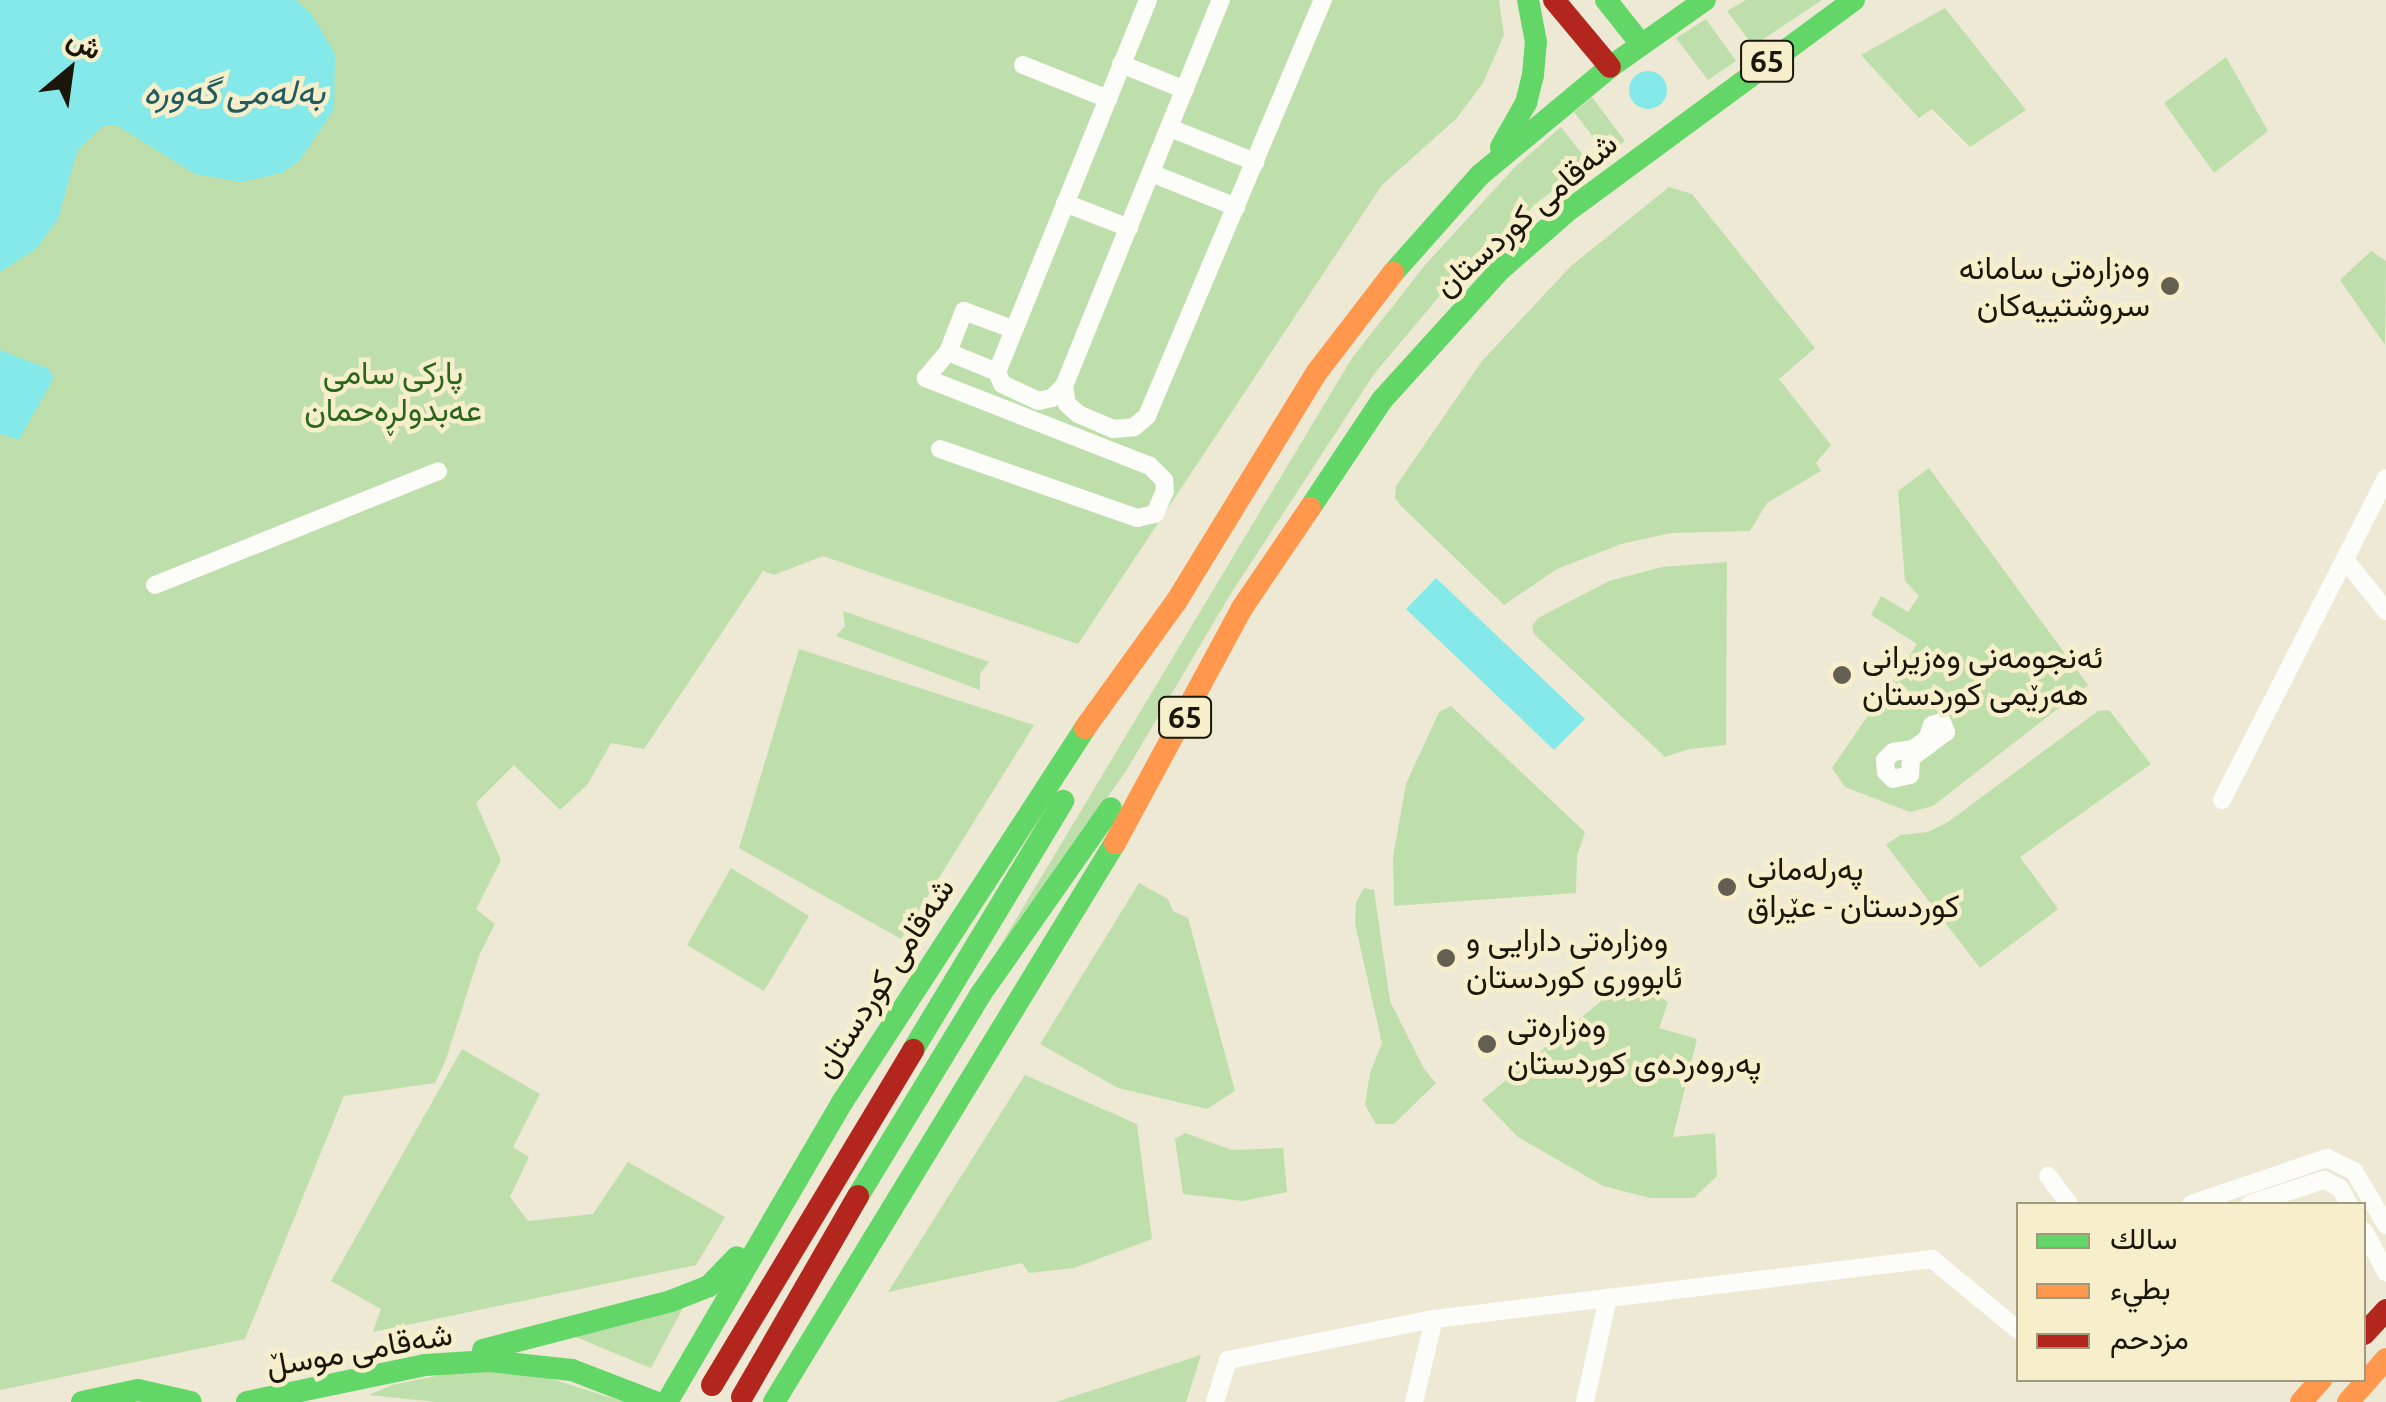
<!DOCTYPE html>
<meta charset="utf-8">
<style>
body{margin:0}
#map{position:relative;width:2386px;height:1402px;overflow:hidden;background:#ede9d5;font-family:Ubuntu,Vazirmatn,sans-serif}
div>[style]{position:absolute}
.green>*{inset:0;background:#bedfac}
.water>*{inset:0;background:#84e9e8}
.round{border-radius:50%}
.street>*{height:18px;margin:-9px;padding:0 9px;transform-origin:9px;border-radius:9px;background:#fcfcf9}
.fast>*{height:22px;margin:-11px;padding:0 11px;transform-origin:11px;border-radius:11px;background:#63d668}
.slow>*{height:22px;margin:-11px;padding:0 11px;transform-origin:11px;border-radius:11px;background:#ff974d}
.jam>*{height:22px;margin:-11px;padding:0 11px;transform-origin:11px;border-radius:11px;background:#b3261e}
.dots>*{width:28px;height:28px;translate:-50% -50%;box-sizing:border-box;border:5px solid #f7efcb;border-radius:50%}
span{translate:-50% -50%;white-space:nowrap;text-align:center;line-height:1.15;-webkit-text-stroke:9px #f7efcb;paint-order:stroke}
.shield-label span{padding:2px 8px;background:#f7efcb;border:2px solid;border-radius:8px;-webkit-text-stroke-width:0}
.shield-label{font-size:30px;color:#1a170a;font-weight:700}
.street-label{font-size:32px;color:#1a170a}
.poi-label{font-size:32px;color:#1a170a}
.right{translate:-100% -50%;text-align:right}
.left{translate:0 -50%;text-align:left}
.park-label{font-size:32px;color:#2b661d}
.water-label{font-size:35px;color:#215d60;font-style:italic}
.legend{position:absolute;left:2016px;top:1202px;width:350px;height:180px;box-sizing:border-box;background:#f7efcb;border:2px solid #9f997e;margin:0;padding:12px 18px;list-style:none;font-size:30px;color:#1a170a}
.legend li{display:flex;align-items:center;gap:20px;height:50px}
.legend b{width:50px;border:2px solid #9f997e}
.north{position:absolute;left:20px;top:20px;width:100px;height:100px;-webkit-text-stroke:8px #f7efcb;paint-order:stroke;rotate:29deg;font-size:28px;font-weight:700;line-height:40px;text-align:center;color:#1a170a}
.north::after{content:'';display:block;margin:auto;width:35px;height:45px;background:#1a170a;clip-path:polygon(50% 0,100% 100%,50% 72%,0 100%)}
</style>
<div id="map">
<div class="green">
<div style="clip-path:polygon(0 0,1499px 0,1504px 35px,1483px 83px,1457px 118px,1382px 185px,1078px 644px,823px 556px,774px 575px,763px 571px,644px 749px,611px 743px,588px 784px,560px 810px,514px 765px,476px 803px,501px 860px,476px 909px,495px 924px,479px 956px,445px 1062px,435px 1083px,344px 1096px,245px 1339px,0 1390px)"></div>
<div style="clip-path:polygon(1746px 0,1822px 0,1753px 46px,1727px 11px)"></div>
<div style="clip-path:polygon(1945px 8px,2026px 110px,1970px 147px,1932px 109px,1919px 118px,1861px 55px)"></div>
<div style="clip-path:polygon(1706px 19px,1736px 61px,1708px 80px,1676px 38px)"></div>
<div style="clip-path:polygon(2226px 57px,2268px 131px,2214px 173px,2164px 103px)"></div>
<div style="clip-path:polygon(1592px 97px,1625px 141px,1606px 154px,1574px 112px)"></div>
<div style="clip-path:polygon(1561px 127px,1590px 164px,1539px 201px,1448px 286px,1374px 374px,1230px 595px,1126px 771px,994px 956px,1352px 358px,1425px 265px,1514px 168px)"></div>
<div style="clip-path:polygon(1669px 187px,1692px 194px,1815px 348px,1779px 379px,1831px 445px,1816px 463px,1821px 471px,1767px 503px,1750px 531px,1671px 533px,1621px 544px,1557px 569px,1504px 605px,1401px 506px,1395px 498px,1396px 486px,1482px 361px,1571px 266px)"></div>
<div style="clip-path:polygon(2371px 251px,2386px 261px,2385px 345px,2340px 280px)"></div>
<div style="clip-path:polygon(1929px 468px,2088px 685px,1933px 806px,1910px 812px,1845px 787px,1832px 768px,1917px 644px,1871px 615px,1881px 596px,1908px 612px,1919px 596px,1905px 581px,1898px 491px)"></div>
<div style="clip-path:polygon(1727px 562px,1726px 745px,1689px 749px,1665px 757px,1534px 634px,1532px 626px,1538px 618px,1609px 581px,1662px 567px)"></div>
<div style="clip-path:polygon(843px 611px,989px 662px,980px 674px,980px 690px,836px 636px,845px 626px)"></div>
<div style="clip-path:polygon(799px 649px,1034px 725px,901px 939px,739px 848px)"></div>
<div style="clip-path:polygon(1451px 706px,1585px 832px,1577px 856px,1576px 893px,1394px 906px,1393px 857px,1406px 784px,1439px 712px)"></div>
<div style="clip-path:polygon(2109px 710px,2151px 764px,2020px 857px,2058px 909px,1980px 968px,1886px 845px,1900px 835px,1928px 832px,1948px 822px,2098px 711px)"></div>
<div style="clip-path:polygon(731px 868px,809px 916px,764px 991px,687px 945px)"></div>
<div style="clip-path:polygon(1139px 883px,1168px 899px,1173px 911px,1188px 918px,1235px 1091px,1207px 1109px,1118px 1088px,1040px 1044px)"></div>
<div style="clip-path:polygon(1364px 888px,1374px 890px,1390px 1001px,1424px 1069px,1436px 1083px,1394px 1124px,1376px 1124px,1365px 1105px,1370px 1073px,1382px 1043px,1355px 924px,1356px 902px)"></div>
<div style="clip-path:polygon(1630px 977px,1668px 1002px,1659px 1028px,1697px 1039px,1673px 1137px,1715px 1133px,1717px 1176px,1694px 1198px,1650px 1198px,1603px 1186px,1518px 1137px,1482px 1100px)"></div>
<div style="clip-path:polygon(462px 1049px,540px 1094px,513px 1147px,529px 1157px,510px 1197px,528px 1221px,593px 1214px,628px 1162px,725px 1217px,696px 1265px,373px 1332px,381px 1309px,331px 1281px)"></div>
<div style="clip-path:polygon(1025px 1075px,1137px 1124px,1152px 1239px,1074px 1268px,1029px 1273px,1022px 1263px,888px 1292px)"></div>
<div style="clip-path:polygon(1185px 1133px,1232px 1150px,1283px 1148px,1287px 1192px,1243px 1201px,1183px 1194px,1175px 1139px)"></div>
<div style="clip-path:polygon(683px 1308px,651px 1368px,568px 1334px)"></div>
<div style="clip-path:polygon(1201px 1355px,1186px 1402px,1056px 1402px)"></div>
<div style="clip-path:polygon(465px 1370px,530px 1372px,624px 1402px,436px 1402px,369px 1395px,392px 1385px)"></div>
</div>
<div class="water">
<div style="clip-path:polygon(0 0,296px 0,312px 15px,335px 54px,334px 109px,300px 160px,282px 173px,241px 182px,195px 174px,116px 125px,103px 126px,77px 151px,58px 219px,37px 248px,0 272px)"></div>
<div class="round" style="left:1629px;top:71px;width:38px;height:38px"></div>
<div style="clip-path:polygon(0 350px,49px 369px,54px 378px,19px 440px,0 434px)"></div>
<div style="clip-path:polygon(1436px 578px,1585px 719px,1554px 750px,1406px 609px)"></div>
</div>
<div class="street">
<div style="left:1121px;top:64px;width:69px;rotate:22.1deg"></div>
<div style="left:1023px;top:65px;width:92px;rotate:21.8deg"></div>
<div style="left:1170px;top:128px;width:92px;rotate:21.8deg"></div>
<div style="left:1151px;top:173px;width:92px;rotate:21.8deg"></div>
<div style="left:1065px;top:203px;width:69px;rotate:21.3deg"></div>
<div style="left:948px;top:352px;width:53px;rotate:22.2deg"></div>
<div style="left:997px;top:372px;width:13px;rotate:67deg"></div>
<div style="left:1002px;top:384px;width:40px;rotate:25deg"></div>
<div style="left:1038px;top:401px;width:14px;rotate:-12deg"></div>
<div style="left:1052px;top:398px;width:17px;rotate:-45deg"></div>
<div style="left:1064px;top:386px;width:417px;rotate:-67.9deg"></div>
<div style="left:997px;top:372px;width:401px;rotate:-67.9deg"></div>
<div style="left:1064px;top:386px;width:18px;rotate:81deg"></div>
<div style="left:1067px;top:404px;width:15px;rotate:42deg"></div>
<div style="left:1078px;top:414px;width:38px;rotate:23deg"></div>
<div style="left:1113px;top:429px;width:21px;rotate:-5deg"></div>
<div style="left:1134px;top:427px;width:17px;rotate:-40deg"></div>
<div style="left:1147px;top:416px;width:452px;rotate:-67.1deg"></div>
<div style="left:940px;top:449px;width:209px;rotate:19.3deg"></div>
<div style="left:1137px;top:518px;width:18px;rotate:-13deg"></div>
<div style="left:1155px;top:514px;width:25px;rotate:-67deg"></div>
<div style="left:1165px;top:491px;width:11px;rotate:-95deg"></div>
<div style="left:1164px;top:480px;width:20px;rotate:-135deg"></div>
<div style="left:1150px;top:466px;width:241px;rotate:-158.6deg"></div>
<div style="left:926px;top:378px;width:34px;rotate:-50deg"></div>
<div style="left:948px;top:352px;width:44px;rotate:-68.7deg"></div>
<div style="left:964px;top:311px;width:51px;rotate:20.6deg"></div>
<div style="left:2346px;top:561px;width:64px;rotate:51.3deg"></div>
<div style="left:155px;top:585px;width:305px;rotate:-21.9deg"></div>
<div style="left:1942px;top:722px;width:11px;rotate:68deg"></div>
<div style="left:1946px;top:732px;width:14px;rotate:144deg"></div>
<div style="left:1935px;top:740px;width:6px;rotate:-135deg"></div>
<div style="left:1931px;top:736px;width:8px;rotate:97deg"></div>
<div style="left:1930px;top:744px;width:24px;rotate:144deg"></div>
<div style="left:1911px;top:758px;width:17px;rotate:93deg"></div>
<div style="left:1910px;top:775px;width:17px;rotate:167deg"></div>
<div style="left:1893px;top:779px;width:10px;rotate:-135deg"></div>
<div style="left:1886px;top:772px;width:12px;rotate:-95deg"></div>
<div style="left:1885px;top:760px;width:11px;rotate:-45deg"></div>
<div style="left:1893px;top:752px;width:20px;rotate:-9deg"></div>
<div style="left:1913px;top:749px;width:17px;rotate:-36deg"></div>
<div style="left:1927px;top:739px;width:15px;rotate:-70deg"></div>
<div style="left:1932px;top:725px;width:10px;rotate:-17deg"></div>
<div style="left:2222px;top:800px;width:361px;rotate:-63deg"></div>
<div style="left:2048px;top:1176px;width:35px;rotate:53deg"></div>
<div style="left:2191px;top:1204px;width:144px;rotate:-18.7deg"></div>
<div style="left:2327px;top:1158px;width:30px;rotate:26deg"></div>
<div style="left:2354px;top:1171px;width:63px;rotate:59.3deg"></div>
<div style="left:2250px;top:1204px;width:78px;rotate:-18deg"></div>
<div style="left:2324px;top:1180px;width:18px;rotate:27deg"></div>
<div style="left:2340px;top:1188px;width:18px;rotate:61deg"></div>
<div style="left:2364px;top:1231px;width:47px;rotate:61.8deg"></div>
<div style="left:1215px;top:1402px;width:44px;rotate:-72.8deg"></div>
<div style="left:1228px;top:1360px;width:210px;rotate:-11.3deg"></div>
<div style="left:1434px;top:1319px;width:502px;rotate:-6.87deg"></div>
<div style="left:1932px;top:1259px;width:112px;rotate:39.5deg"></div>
<div style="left:1414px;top:1402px;width:85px;rotate:-76.5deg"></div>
<div style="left:1585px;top:1402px;width:107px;rotate:-77.6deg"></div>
</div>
<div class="fast">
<div style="left:1606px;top:0;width:56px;rotate:51.5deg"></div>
<div style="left:1501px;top:147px;width:51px;rotate:-60.4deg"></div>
<div style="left:1526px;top:103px;width:29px;rotate:-76deg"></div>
<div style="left:1533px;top:75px;width:33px;rotate:-85deg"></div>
<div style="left:1536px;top:42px;width:43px;rotate:-100.8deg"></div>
<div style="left:1393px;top:273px;width:131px;rotate:-48.4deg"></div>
<div style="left:1480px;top:175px;width:169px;rotate:-39.7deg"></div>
<div style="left:1610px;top:67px;width:116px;rotate:-35.2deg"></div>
<div style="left:1310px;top:508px;width:130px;rotate:-56.3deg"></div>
<div style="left:1382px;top:400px;width:176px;rotate:-47.8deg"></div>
<div style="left:1500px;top:270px;width:86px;rotate:-41.2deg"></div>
<div style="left:1565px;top:213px;width:359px;rotate:-36.4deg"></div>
<div style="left:913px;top:1050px;width:291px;rotate:-58.9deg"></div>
<div style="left:858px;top:1196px;width:235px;rotate:-58.7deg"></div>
<div style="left:980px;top:995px;width:228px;rotate:-55deg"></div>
<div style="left:483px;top:1350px;width:194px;rotate:-14.6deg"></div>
<div style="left:671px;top:1301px;width:41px;rotate:-21.5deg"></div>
<div style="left:709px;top:1286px;width:40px;rotate:-46deg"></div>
<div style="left:82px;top:1402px;width:57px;rotate:-12.1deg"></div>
<div style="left:138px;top:1390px;width:54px;rotate:12.8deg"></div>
<div style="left:247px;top:1402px;width:182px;rotate:-11.7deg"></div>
<div style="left:425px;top:1365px;width:64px;rotate:-3.6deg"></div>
<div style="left:489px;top:1361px;width:83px;rotate:6.2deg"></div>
<div style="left:572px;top:1370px;width:89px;rotate:21.1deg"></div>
<div style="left:667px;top:1402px;width:349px;rotate:-59.7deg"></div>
<div style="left:843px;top:1101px;width:445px;rotate:-57deg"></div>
<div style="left:774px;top:1402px;width:655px;rotate:-58.62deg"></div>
</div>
<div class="slow">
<div style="left:1085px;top:728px;width:155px;rotate:-54.2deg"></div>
<div style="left:1176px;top:602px;width:270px;rotate:-58.5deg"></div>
<div style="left:1317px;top:372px;width:125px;rotate:-52.5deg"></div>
<div style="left:1115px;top:843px;width:267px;rotate:-61.6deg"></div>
<div style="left:1242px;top:608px;width:121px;rotate:-55.8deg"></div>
<div style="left:2301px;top:1402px;width:30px;rotate:-48deg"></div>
<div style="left:2348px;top:1402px;width:57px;rotate:-48.5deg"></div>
</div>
<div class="jam">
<div style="left:1554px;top:0;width:87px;rotate:50.1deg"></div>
<div style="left:2364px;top:1334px;width:33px;rotate:-47deg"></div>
<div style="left:712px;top:1385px;width:391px;rotate:-59deg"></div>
<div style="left:742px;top:1397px;width:232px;rotate:-60deg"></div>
</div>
<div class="dots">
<div style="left:2170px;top:286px;background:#646051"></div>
<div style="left:1842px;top:675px;background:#646051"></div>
<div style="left:1727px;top:887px;background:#646051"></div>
<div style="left:1446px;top:958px;background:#646051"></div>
<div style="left:1487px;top:1044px;background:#646051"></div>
</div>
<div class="shield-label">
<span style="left:1767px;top:61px">65</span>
<span style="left:1185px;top:717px">65</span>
</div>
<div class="street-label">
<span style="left:1525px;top:214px;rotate:-41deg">شەقامی کوردستان</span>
<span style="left:883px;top:977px;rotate:-57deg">شەقامی کوردستان</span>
<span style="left:359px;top:1349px;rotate:-10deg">شەقامی موسڵ</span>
</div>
<div class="poi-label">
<span class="right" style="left:2150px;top:286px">وەزارەتی سامانە<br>سروشتییەکان</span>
<span class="left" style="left:1862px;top:675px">ئەنجومەنی وەزیرانی<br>هەرێمی کوردستان</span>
<span class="left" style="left:1747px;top:887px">پەرلەمانی<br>کوردستان - عێراق</span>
<span class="left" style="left:1466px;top:958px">وەزارەتی دارایی و<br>ئابووری کوردستان</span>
<span class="left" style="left:1507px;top:1044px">وەزارەتی<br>پەروەردەی کوردستان</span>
</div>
<div class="park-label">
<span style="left:393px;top:391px">پارکی سامی<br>عەبدولڕەحمان</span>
</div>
<div class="water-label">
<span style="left:234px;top:91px">بەلەمی گەورە</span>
</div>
<ul class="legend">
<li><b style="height:12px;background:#63d668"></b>سالك</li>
<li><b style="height:12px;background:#ff974d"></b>بطيء</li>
<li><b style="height:12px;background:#b3261e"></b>مزدحم</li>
</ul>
<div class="north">ش</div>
</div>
